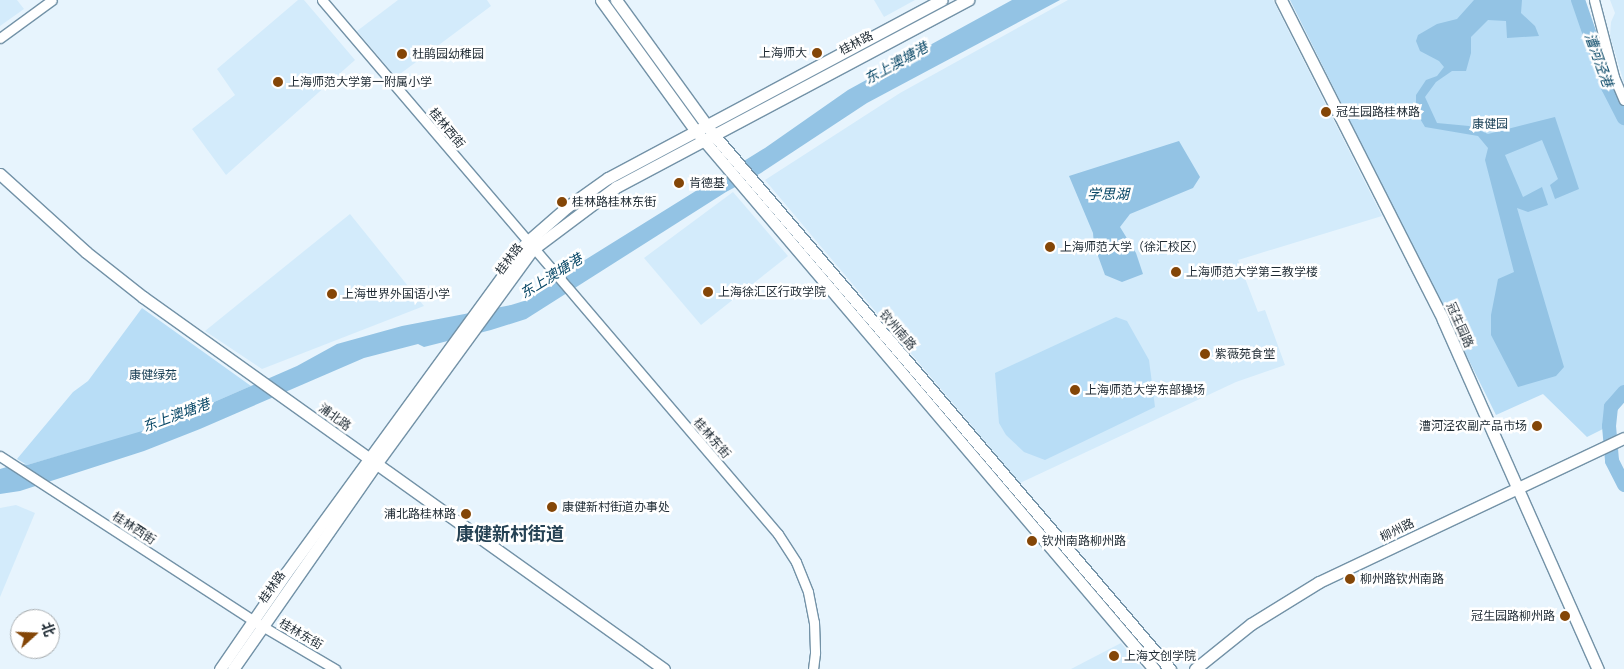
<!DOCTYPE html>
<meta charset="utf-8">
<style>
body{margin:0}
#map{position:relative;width:1624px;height:669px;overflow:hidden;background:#e7f4fd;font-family:Inter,"Noto Sans SC",sans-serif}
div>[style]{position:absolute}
.built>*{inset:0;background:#d3ebfb}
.green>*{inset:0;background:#b8ddf6}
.water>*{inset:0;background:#93c3e4}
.river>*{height:14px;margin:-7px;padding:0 7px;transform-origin:7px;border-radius:7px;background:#93c3e4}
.roads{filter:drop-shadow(1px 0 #7392a7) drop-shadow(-1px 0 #7392a7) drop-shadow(0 1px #7392a7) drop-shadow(0 -1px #7392a7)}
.street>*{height:9px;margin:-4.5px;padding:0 4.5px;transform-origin:4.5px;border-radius:4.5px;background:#fff}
.secondary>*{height:11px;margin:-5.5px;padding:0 5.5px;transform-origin:5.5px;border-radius:5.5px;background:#fff}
.dots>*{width:14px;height:14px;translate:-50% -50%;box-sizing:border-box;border:2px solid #fff;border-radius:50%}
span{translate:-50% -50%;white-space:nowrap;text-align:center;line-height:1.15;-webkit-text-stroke:5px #fff;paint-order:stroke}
.street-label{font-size:12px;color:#1e2a33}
.poi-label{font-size:12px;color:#1e2a33}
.right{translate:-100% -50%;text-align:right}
.left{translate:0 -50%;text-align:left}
.park-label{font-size:12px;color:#163d54}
.water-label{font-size:14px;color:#094867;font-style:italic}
.district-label{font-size:18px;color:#264254;font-weight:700}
.north{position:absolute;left:10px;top:609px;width:50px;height:50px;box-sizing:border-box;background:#fff;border:1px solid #a5aaad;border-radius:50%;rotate:70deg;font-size:14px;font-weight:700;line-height:20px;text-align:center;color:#1e2a33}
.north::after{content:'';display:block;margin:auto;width:18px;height:22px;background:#844607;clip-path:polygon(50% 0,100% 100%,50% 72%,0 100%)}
</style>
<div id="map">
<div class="built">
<div style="clip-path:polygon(0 0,17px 0,24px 9px,0 26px)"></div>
<div style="clip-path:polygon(298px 0,304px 0,355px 60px,226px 175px,192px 129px,235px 95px,217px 69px)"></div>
<div style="clip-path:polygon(398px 0,487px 0,491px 6px,396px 77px,357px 31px)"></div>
<div style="clip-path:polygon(874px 0,915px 0,884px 17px)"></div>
<div style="clip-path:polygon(1068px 0,1273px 0,1382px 216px,1238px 260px,1258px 312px,1265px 310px,1285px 365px,1236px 382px,1020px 483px,765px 180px,900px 93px)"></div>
<div style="clip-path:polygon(1610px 0,1624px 0,1624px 83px,1610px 36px,1611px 22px,1615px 13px)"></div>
<div style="clip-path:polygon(733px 192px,788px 256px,701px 325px,644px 258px)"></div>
<div style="clip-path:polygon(350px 214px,424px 306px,262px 369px,205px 331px)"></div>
<div style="clip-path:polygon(16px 505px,35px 513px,0 597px,0 508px)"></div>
<div style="clip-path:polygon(1121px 643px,1143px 669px,1071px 669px)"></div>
</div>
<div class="green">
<div style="clip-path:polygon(1290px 0,1578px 0,1608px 87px,1624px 118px,1624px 392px,1611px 407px,1609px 426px,1587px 437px,1543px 394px,1496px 415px)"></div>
<div style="clip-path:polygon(142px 308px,251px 386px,159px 426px,136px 434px,27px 465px,17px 459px,73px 392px,88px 381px)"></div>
<div style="clip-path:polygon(1116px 317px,1127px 321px,1149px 360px,1155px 407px,1045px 460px,1024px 452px,1006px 435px,999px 423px,995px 373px)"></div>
</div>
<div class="water">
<div style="clip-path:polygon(1012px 0,1060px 0,867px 103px,761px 173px,726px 192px,526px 319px,491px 330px,424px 347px,418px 344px,364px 358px,200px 429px,144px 451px,20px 491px,0 494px,0 469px,20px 463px,27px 465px,159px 426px,297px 366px,337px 344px,402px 326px,511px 305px,524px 301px,572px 268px,765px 148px,848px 90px)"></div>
<div style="clip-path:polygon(1474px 0,1522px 0,1521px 13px,1535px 26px,1539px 36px,1507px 38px,1506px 21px,1488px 20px,1471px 37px,1471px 53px,1466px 71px,1452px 71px,1436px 82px,1425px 97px,1437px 123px,1469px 126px,1488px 134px,1555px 117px,1579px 189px,1555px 199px,1550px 185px,1558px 179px,1542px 140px,1505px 155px,1523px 197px,1542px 187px,1548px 205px,1528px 212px,1517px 208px,1564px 367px,1556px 376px,1518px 387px,1491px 335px,1491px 315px,1498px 279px,1514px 272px,1485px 160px,1488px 148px,1478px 136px,1425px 127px,1416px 112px,1416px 95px,1426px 80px,1437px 76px,1444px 67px,1439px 61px,1420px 51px,1416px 41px,1418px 35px,1437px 24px,1457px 19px)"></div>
<div style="clip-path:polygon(1179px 141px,1200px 177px,1193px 188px,1130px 214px,1120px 227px,1136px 253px,1143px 274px,1122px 282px,1105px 275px,1094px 245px,1093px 233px,1069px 176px)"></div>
</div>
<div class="river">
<div style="left:1578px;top:0;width:92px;rotate:71deg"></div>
<div style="left:1608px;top:87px;width:35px;rotate:63deg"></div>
<div style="left:1624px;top:392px;width:20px;rotate:131deg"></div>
<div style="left:1611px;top:407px;width:19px;rotate:96deg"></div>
<div style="left:1609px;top:426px;width:35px;rotate:85deg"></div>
<div style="left:1612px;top:461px;width:27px;rotate:63deg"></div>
</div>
<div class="roads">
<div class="street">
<div style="left:322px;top:0;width:702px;rotate:49.5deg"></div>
<div style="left:778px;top:534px;width:33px;rotate:57deg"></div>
<div style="left:796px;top:562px;width:32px;rotate:68deg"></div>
<div style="left:808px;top:592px;width:31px;rotate:79deg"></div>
<div style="left:814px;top:622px;width:31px;rotate:88deg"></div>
<div style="left:815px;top:653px;width:16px;rotate:97deg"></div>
<div style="left:1594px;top:0;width:80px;rotate:75.4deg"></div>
<div style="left:1614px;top:77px;width:25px;rotate:67deg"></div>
<div style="left:0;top:38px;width:64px;rotate:-36.2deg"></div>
<div style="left:0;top:456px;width:312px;rotate:33deg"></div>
<div style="left:262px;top:626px;width:85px;rotate:30.5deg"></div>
</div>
<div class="secondary">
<div style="left:601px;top:0;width:162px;rotate:54.1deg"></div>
<div style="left:696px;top:131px;width:707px;rotate:49.59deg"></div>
<div style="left:616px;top:0;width:165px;rotate:54.1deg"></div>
<div style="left:713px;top:134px;width:704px;rotate:49.5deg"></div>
<div style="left:1281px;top:0;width:359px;rotate:63.1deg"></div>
<div style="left:1443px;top:320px;width:382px;rotate:66.1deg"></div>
<div style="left:0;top:174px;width:116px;rotate:42.2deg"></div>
<div style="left:86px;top:252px;width:73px;rotate:38.3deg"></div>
<div style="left:143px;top:297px;width:640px;rotate:35.53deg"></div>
<div style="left:220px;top:669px;width:116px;rotate:-55.5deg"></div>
<div style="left:286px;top:573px;width:409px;rotate:-53.9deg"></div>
<div style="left:527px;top:242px;width:53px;rotate:-41.2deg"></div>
<div style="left:567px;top:207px;width:50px;rotate:-35.3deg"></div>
<div style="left:608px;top:178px;width:378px;rotate:-28.1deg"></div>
<div style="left:233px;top:669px;width:250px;rotate:-55.1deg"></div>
<div style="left:376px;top:464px;width:266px;rotate:-53.9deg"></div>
<div style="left:533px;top:249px;width:104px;rotate:-36.8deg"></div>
<div style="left:616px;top:187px;width:399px;rotate:-28deg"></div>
<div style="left:1195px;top:669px;width:72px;rotate:-38.8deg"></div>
<div style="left:1251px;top:624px;width:80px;rotate:-31.7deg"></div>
<div style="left:1319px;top:582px;width:337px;rotate:-25.3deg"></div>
</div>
</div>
<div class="dots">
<div style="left:817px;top:53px;background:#844607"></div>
<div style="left:402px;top:54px;background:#844607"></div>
<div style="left:278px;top:82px;background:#844607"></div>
<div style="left:1326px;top:112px;background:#844607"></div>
<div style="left:679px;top:183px;background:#844607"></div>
<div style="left:562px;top:202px;background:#844607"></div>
<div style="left:1050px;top:247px;background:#844607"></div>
<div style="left:1176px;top:272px;background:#844607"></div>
<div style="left:708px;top:292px;background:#844607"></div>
<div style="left:332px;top:294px;background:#844607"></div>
<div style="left:1205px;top:354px;background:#844607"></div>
<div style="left:1075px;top:390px;background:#844607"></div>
<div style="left:1537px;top:426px;background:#844607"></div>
<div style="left:552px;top:507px;background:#844607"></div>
<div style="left:466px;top:514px;background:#844607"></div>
<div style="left:1032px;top:541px;background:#844607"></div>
<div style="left:1350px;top:579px;background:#844607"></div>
<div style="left:1565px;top:616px;background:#844607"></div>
<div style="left:1114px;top:656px;background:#844607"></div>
</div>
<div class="street-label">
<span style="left:856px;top:43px;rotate:-28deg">桂林路</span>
<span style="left:447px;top:128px;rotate:50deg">桂林西街</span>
<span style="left:509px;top:259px;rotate:-53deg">桂林路</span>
<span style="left:1460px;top:325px;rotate:66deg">冠生园路</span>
<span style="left:898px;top:330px;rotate:49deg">钦州南路</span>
<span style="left:335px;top:417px;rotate:36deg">浦北路</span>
<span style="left:712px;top:438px;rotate:49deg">桂林东街</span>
<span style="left:134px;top:528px;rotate:33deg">桂林西街</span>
<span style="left:1397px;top:530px;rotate:-26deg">柳州路</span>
<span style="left:272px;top:587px;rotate:-55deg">桂林路</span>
<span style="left:301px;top:634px;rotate:30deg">桂林东街</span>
</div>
<div class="poi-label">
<span class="right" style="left:807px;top:53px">上海师大</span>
<span class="left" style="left:412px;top:54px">杜鹃园幼稚园</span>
<span class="left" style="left:288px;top:82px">上海师范大学第一附属小学</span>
<span class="left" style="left:1336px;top:112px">冠生园路桂林路</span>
<span class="left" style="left:689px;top:183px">肯德基</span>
<span class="left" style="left:572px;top:202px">桂林路桂林东街</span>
<span class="left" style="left:1060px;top:247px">上海师范大学（徐汇校区）</span>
<span class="left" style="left:1186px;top:272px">上海师范大学第三教学楼</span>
<span class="left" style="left:718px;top:292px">上海徐汇区行政学院</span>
<span class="left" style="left:342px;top:294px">上海世界外国语小学</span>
<span class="left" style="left:1215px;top:354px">紫薇苑食堂</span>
<span class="left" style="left:1085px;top:390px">上海师范大学东部操场</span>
<span class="right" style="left:1527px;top:426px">漕河泾农副产品市场</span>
<span class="left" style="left:562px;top:507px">康健新村街道办事处</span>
<span class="right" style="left:456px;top:514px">浦北路桂林路</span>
<span class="left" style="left:1042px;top:541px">钦州南路柳州路</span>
<span class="left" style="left:1360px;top:579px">柳州路钦州南路</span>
<span class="right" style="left:1555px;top:616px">冠生园路柳州路</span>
<span class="left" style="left:1124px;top:656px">上海文创学院</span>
</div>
<div class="park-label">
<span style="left:1490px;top:124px">康健园</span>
<span style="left:153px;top:375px">康健绿苑</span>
</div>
<div class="water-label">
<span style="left:1599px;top:60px;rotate:70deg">漕河泾港</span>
<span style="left:896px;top:63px;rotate:-29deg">东上澳塘港</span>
<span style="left:1108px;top:194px">学思湖</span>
<span style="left:551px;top:276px;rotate:-32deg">东上澳塘港</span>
<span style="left:176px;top:415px;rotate:-20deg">东上澳塘港</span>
</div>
<div class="district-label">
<span style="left:510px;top:534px">康健新村街道</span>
</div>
<div class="north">北</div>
</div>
